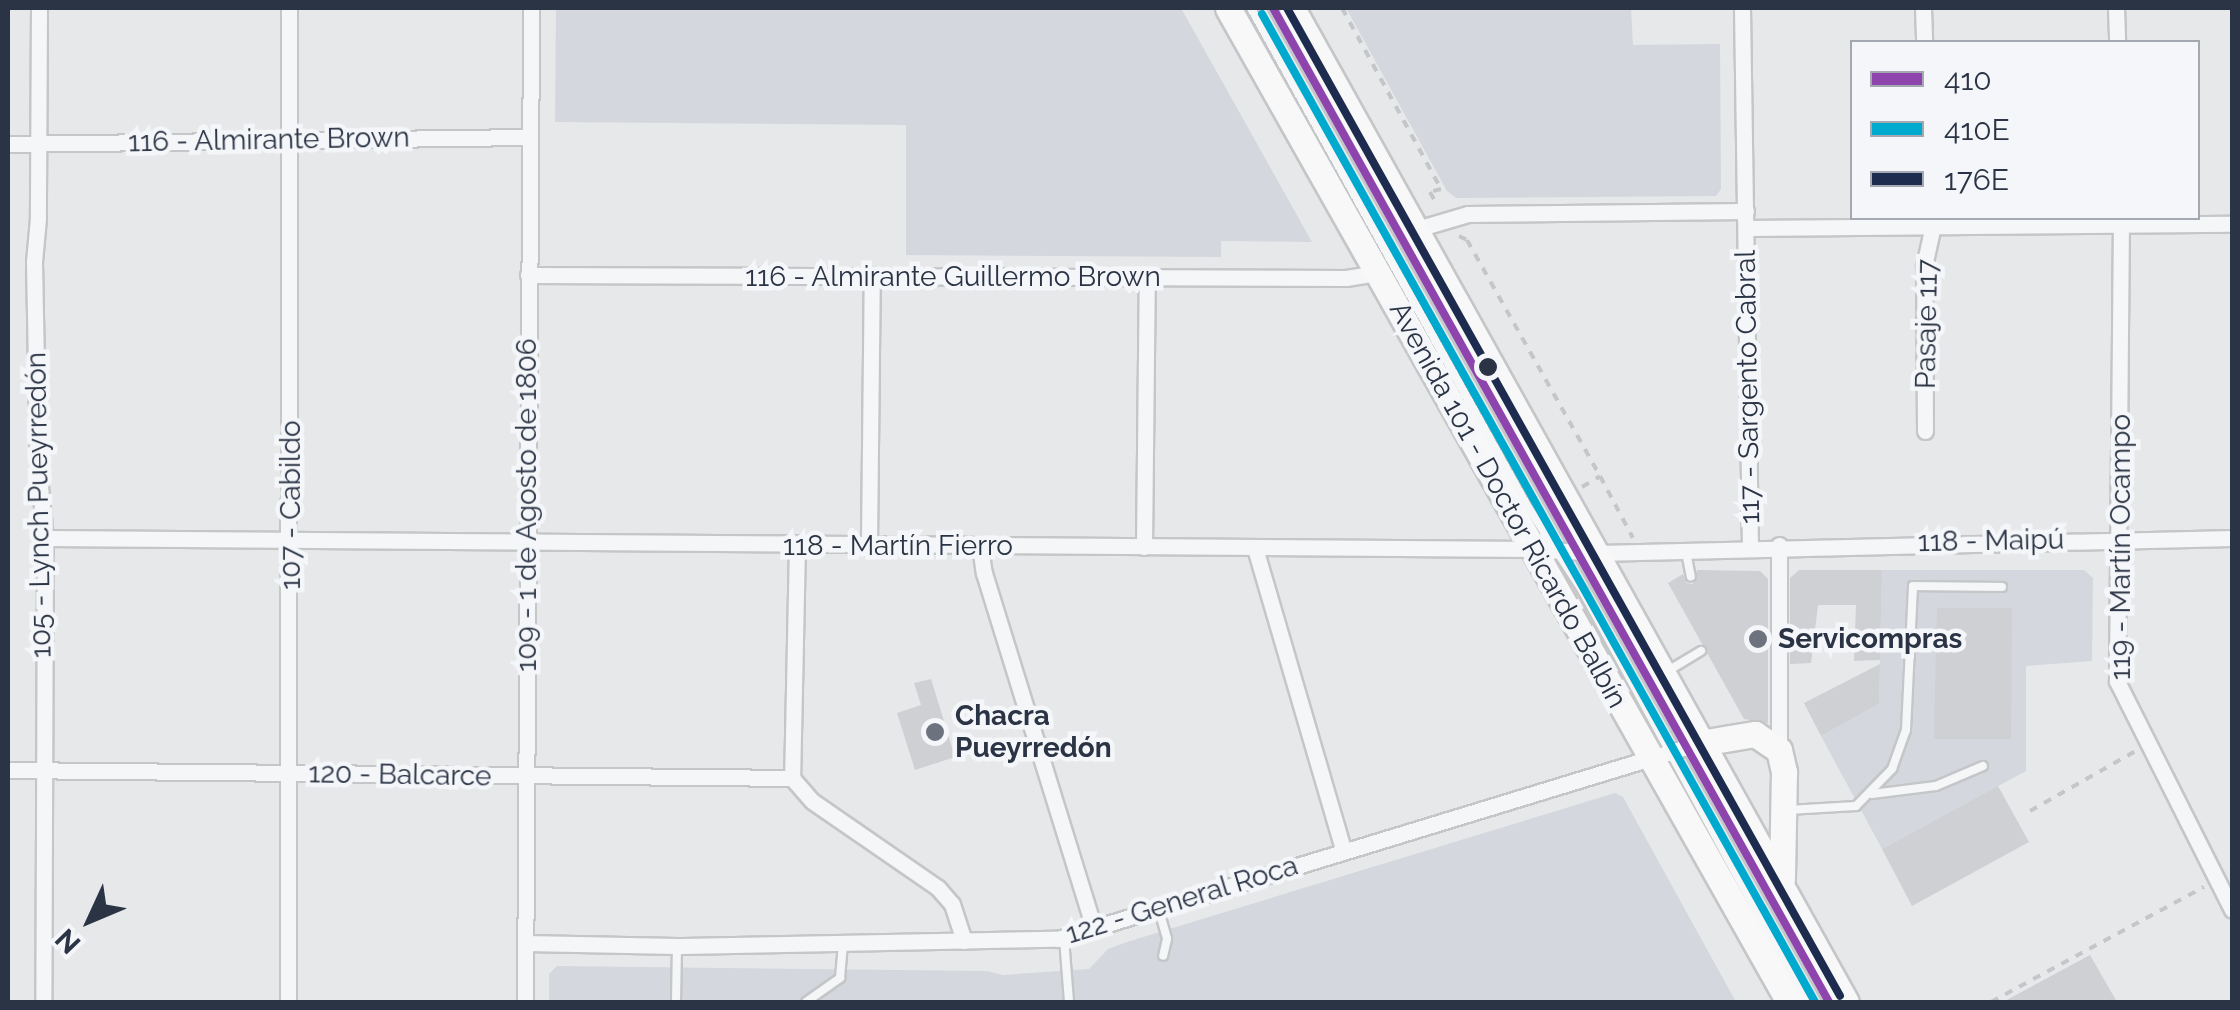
<!DOCTYPE html>
<meta charset="utf-8">
<style>
body{margin:0}
#map{position:relative;width:2240px;height:1010px;overflow:hidden;background:#e6e8ea;font-family:Raleway,sans-serif}
div>[style]{position:absolute}
.built>*{inset:0;background:#d4d7dd}
.building>*{inset:0;background:#ced0d3}
.path>*{height:4px;margin-top:-2px;transform-origin:0;background:repeating-linear-gradient(90deg,#c5c6ca 0 8px,transparent 0 16px)}
.roads{filter:drop-shadow(2px 0 #c4c6c8) drop-shadow(-2px 0 #c4c6c8) drop-shadow(0 2px #c4c6c8) drop-shadow(0 -2px #c4c6c8)}
.service>*{height:8px;margin:-4px;padding:0 4px;transform-origin:4px;border-radius:4px;background:#f5f6f7}
.minor>*{height:15px;margin:-7.5px;padding:0 7.5px;transform-origin:7.5px;border-radius:7.5px;background:#f5f6f7}
.primary>*{height:25px;margin:-12.5px;padding:0 12.5px;transform-origin:12.5px;border-radius:12.5px;background:#f8f8f8}
.bus-1>*{height:8px;margin:-4px;padding:0 4px;transform-origin:4px;border-radius:4px;background:#8e44ad}
.bus-2>*{height:8px;margin:-4px;padding:0 4px;transform-origin:4px;border-radius:4px;background:#00a9ce}
.bus-3>*{height:8px;margin:-4px;padding:0 4px;transform-origin:4px;border-radius:4px;background:#1d2b4f}
.dots>*{width:28px;height:28px;translate:-50% -50%;box-sizing:border-box;border:5px solid #f4f6f9;border-radius:50%}
span{translate:-50% -50%;white-space:nowrap;text-align:center;line-height:1.15;-webkit-text-stroke:9px #f4f6f9;paint-order:stroke}
.street-label{font-size:28px;color:#2b3445}
.poi-label{font-size:28px;color:#2b3445;font-weight:700}
.left{translate:0 -50%;text-align:left}
.frame{position:absolute;inset:0;border:10px solid #2b3445;pointer-events:none}
.legend{position:absolute;left:1850px;top:40px;width:350px;height:180px;box-sizing:border-box;background:#f4f6f9;border:2px solid #a4a8b1;margin:0;padding:12px 18px;list-style:none;font-size:30px;color:#2b3445}
.legend li{display:flex;align-items:center;gap:20px;height:50px}
.legend b{width:50px;border:2px solid #a4a8b1}
.north{position:absolute;left:40px;top:870px;width:100px;height:100px;-webkit-text-stroke:8px #f4f6f9;paint-order:stroke;rotate:226deg;font-size:28px;font-weight:700;line-height:40px;text-align:center;color:#2b3445}
.north::after{content:'';display:block;margin:auto;width:35px;height:45px;background:#2b3445;clip-path:polygon(50% 0,100% 100%,50% 72%,0 100%)}
</style>
<div id="map">
<div class="built">
<div style="clip-path:polygon(556px 8px,1181px 8px,1312px 242px,1221px 241px,1221px 257px,906px 255px,906px 125px,555px 122px)"></div>
<div style="clip-path:polygon(1346px 8px,1631px 8px,1633px 45px,1720px 44px,1721px 189px,1716px 196px,1456px 198px,1447px 191px)"></div>
<div style="clip-path:polygon(1882px 570px,2084px 570px,2093px 578px,2092px 661px,2026px 666px,2026px 771px,1882px 849px,1821px 736px,1879px 704px)"></div>
<div style="clip-path:polygon(1615px 793px,1623px 797px,1736px 1002px,549px 1002px,549px 974px,557px 966px,987px 971px,1003px 975px,1089px 969px,1108px 949px,1127px 942px)"></div>
</div>
<div class="building">
<div style="clip-path:polygon(1697px 570px,1760px 571px,1768px 579px,1768px 723px,1744px 719px,1668px 583px,1683px 574px,1686px 583px,1693px 584px)"></div>
<div style="clip-path:polygon(1799px 570px,1882px 570px,1880px 660px,1854px 661px,1856px 605px,1818px 605px,1811px 663px,1790px 664px,1790px 578px)"></div>
<div style="clip-path:polygon(1937px 608px,2012px 608px,2011px 739px,1934px 739px)"></div>
<div style="clip-path:polygon(1880px 664px,1879px 704px,1821px 736px,1804px 703px)"></div>
<div style="clip-path:polygon(931px 679px,955px 757px,915px 770px,897px 713px,921px 705px,914px 683px)"></div>
<div style="clip-path:polygon(1998px 786px,2029px 842px,1912px 906px,1882px 849px)"></div>
<div style="clip-path:polygon(2090px 955px,2117px 1002px,2003px 1002px)"></div>
</div>
<div class="path">
<div style="left:1342px;top:8px;width:206px;rotate:61.3deg"></div>
<div style="left:1441px;top:189px;width:11px;rotate:165deg"></div>
<div style="left:1430px;top:192px;width:15px;rotate:62deg"></div>
<div style="left:1459px;top:236px;width:9px;rotate:27deg"></div>
<div style="left:1467px;top:240px;width:271px;rotate:60.6deg"></div>
<div style="left:1582px;top:487px;width:21px;rotate:-31deg"></div>
<div style="left:1600px;top:476px;width:70px;rotate:62deg"></div>
<div style="left:2030px;top:811px;width:120px;rotate:-29.6deg"></div>
<div style="left:1991px;top:1002px;width:242px;rotate:-28.4deg"></div>
</div>
<div class="roads">
<div class="service">
<div style="left:1251px;top:8px;width:567px;rotate:60.99deg"></div>
<div style="left:1526px;top:504px;width:103px;rotate:56.9deg"></div>
<div style="left:1582px;top:590px;width:469px;rotate:61.5deg"></div>
<div style="left:1273px;top:8px;width:1139px;rotate:60.78deg"></div>
<div style="left:1686px;top:552px;width:25px;rotate:79deg"></div>
<div style="left:1666px;top:672px;width:41px;rotate:-31deg"></div>
<div style="left:1872px;top:794px;width:64px;rotate:-7.1deg"></div>
<div style="left:1936px;top:786px;width:51px;rotate:-23.1deg"></div>
<div style="left:1788px;top:810px;width:68px;rotate:-3.4deg"></div>
<div style="left:1856px;top:806px;width:52px;rotate:-45.8deg"></div>
<div style="left:1892px;top:769px;width:41px;rotate:-70.3deg"></div>
<div style="left:1906px;top:730px;width:144px;rotate:-87.2deg"></div>
<div style="left:1913px;top:586px;width:89px;rotate:0.6deg"></div>
<div style="left:1158px;top:907px;width:33px;rotate:74deg"></div>
<div style="left:1167px;top:939px;width:17px;rotate:103deg"></div>
<div style="left:1064px;top:938px;width:64px;rotate:85.5deg"></div>
<div style="left:676px;top:1002px;width:55px;rotate:-89deg"></div>
<div style="left:806px;top:1002px;width:42px;rotate:-35.2deg"></div>
<div style="left:840px;top:978px;width:34px;rotate:-85deg"></div>
</div>
<div class="minor">
<div style="left:39px;top:8px;width:210px;rotate:90.3deg"></div>
<div style="left:38px;top:218px;width:44px;rotate:95.2deg"></div>
<div style="left:34px;top:262px;width:204px;rotate:88.9deg"></div>
<div style="left:38px;top:466px;width:72px;rotate:84.4deg"></div>
<div style="left:45px;top:538px;width:464px;rotate:90.2deg"></div>
<div style="left:1742px;top:8px;width:538px;rotate:89.15deg"></div>
<div style="left:1923px;top:8px;width:34px;rotate:88deg"></div>
<div style="left:2116px;top:8px;width:34px;rotate:88deg"></div>
<div style="left:8px;top:144px;width:522px;rotate:-0.77deg"></div>
<div style="left:2121px;top:218px;width:463px;rotate:90.5deg"></div>
<div style="left:2117px;top:681px;width:256px;rotate:63.3deg"></div>
<div style="left:1746px;top:228px;width:486px;rotate:-0.5deg"></div>
<div style="left:1417px;top:229px;width:53px;rotate:-16.4deg"></div>
<div style="left:1468px;top:214px;width:278px;rotate:-0.6deg"></div>
<div style="left:528px;top:275px;width:818px;rotate:0.21deg"></div>
<div style="left:1346px;top:278px;width:31px;rotate:-9deg"></div>
<div style="left:1925px;top:431px;width:165px;rotate:-90.3deg"></div>
<div style="left:1924px;top:266px;width:46px;rotate:-77.5deg"></div>
<div style="left:45px;top:538px;width:1489px;rotate:0.42deg"></div>
<div style="left:1534px;top:549px;width:64px;rotate:3.6deg"></div>
<div style="left:1598px;top:553px;width:634px;rotate:-1.36deg"></div>
<div style="left:869px;top:544px;width:269px;rotate:-89.4deg"></div>
<div style="left:797px;top:545px;width:233px;rotate:91.2deg"></div>
<div style="left:792px;top:778px;width:30px;rotate:49deg"></div>
<div style="left:812px;top:801px;width:153px;rotate:34.6deg"></div>
<div style="left:938px;top:888px;width:21px;rotate:49deg"></div>
<div style="left:952px;top:904px;width:39px;rotate:72deg"></div>
<div style="left:1779px;top:545px;width:205px;rotate:90deg"></div>
<div style="left:980px;top:546px;width:27px;rotate:82deg"></div>
<div style="left:984px;top:573px;width:372px;rotate:72.8deg"></div>
<div style="left:1144px;top:547px;width:269px;rotate:-89.4deg"></div>
<div style="left:1255px;top:548px;width:314px;rotate:73.7deg"></div>
<div style="left:8px;top:770px;width:784px;rotate:0.58deg"></div>
<div style="left:526px;top:943px;width:151px;rotate:1.1deg"></div>
<div style="left:677px;top:946px;width:381px;rotate:-1.1deg"></div>
<div style="left:1058px;top:939px;width:671px;rotate:-16.98deg"></div>
<div style="left:288px;top:1002px;width:994px;rotate:-89.94deg"></div>
<div style="left:525px;top:1002px;width:994px;rotate:-89.65deg"></div>
</div>
<div class="primary">
<div style="left:1228px;top:8px;width:1141px;rotate:60.56deg"></div>
<div style="left:1292px;top:8px;width:1138px;rotate:60.87deg"></div>
<div style="left:1700px;top:743px;width:56px;rotate:-9.3deg"></div>
<div style="left:1755px;top:734px;width:29px;rotate:34deg"></div>
<div style="left:1779px;top:750px;width:23px;rotate:77deg"></div>
<div style="left:1784px;top:772px;width:107px;rotate:91.1deg"></div>
</div>
</div>
<div class="bus-1">
<div style="left:1273px;top:8px;width:1139px;rotate:60.78deg"></div>
</div>
<div class="bus-2">
<div style="left:1262px;top:14px;width:1132px;rotate:60.76deg"></div>
</div>
<div class="bus-3">
<div style="left:1287px;top:8px;width:1132px;rotate:60.76deg"></div>
</div>
<div class="dots">
<div style="left:1488px;top:367px;background:#2b3445"></div>
<div style="left:1758px;top:639px;background:#6c737f"></div>
<div style="left:935px;top:732px;background:#6c737f"></div>
</div>
<div class="street-label">
<span style="left:269px;top:140px;rotate:-1deg">116 - Almirante Brown</span>
<span style="left:953px;top:277px">116 - Almirante Guillermo Brown</span>
<span style="left:1927px;top:324px;rotate:-89deg">Pasaje 117</span>
<span style="left:1748px;top:387px;rotate:-91deg">117 - Sargento Cabral</span>
<span style="left:39px;top:505px;rotate:-91deg">105 - Lynch Pueyrredón</span>
<span style="left:291px;top:505px;rotate:-90deg">107 - Cabildo</span>
<span style="left:527px;top:505px;rotate:-90deg">109 - 1 de Agosto de 1806</span>
<span style="left:1508px;top:505px;rotate:61deg">Avenida 101 - Doctor Ricardo Balbín</span>
<span style="left:1991px;top:541px;rotate:-1deg">118 - Maipú</span>
<span style="left:898px;top:546px">118 - Martín Fierro</span>
<span style="left:2121px;top:547px;rotate:-90deg">119 - Martín Ocampo</span>
<span style="left:400px;top:775px;rotate:1deg">120 - Balcarce</span>
<span style="left:1182px;top:900px;rotate:-17deg">122 - General Roca</span>
</div>
<div class="poi-label">
<span class="left" style="left:1778px;top:639px">Servicompras</span>
<span class="left" style="left:955px;top:732px">Chacra<br>Pueyrredón</span>
</div>
<div class="frame"></div>
<ul class="legend">
<li><b style="height:12px;background:#8e44ad"></b>410</li>
<li><b style="height:12px;background:#00a9ce"></b>410E</li>
<li><b style="height:12px;background:#1d2b4f"></b>176E</li>
</ul>
<div class="north">N</div>
</div>
